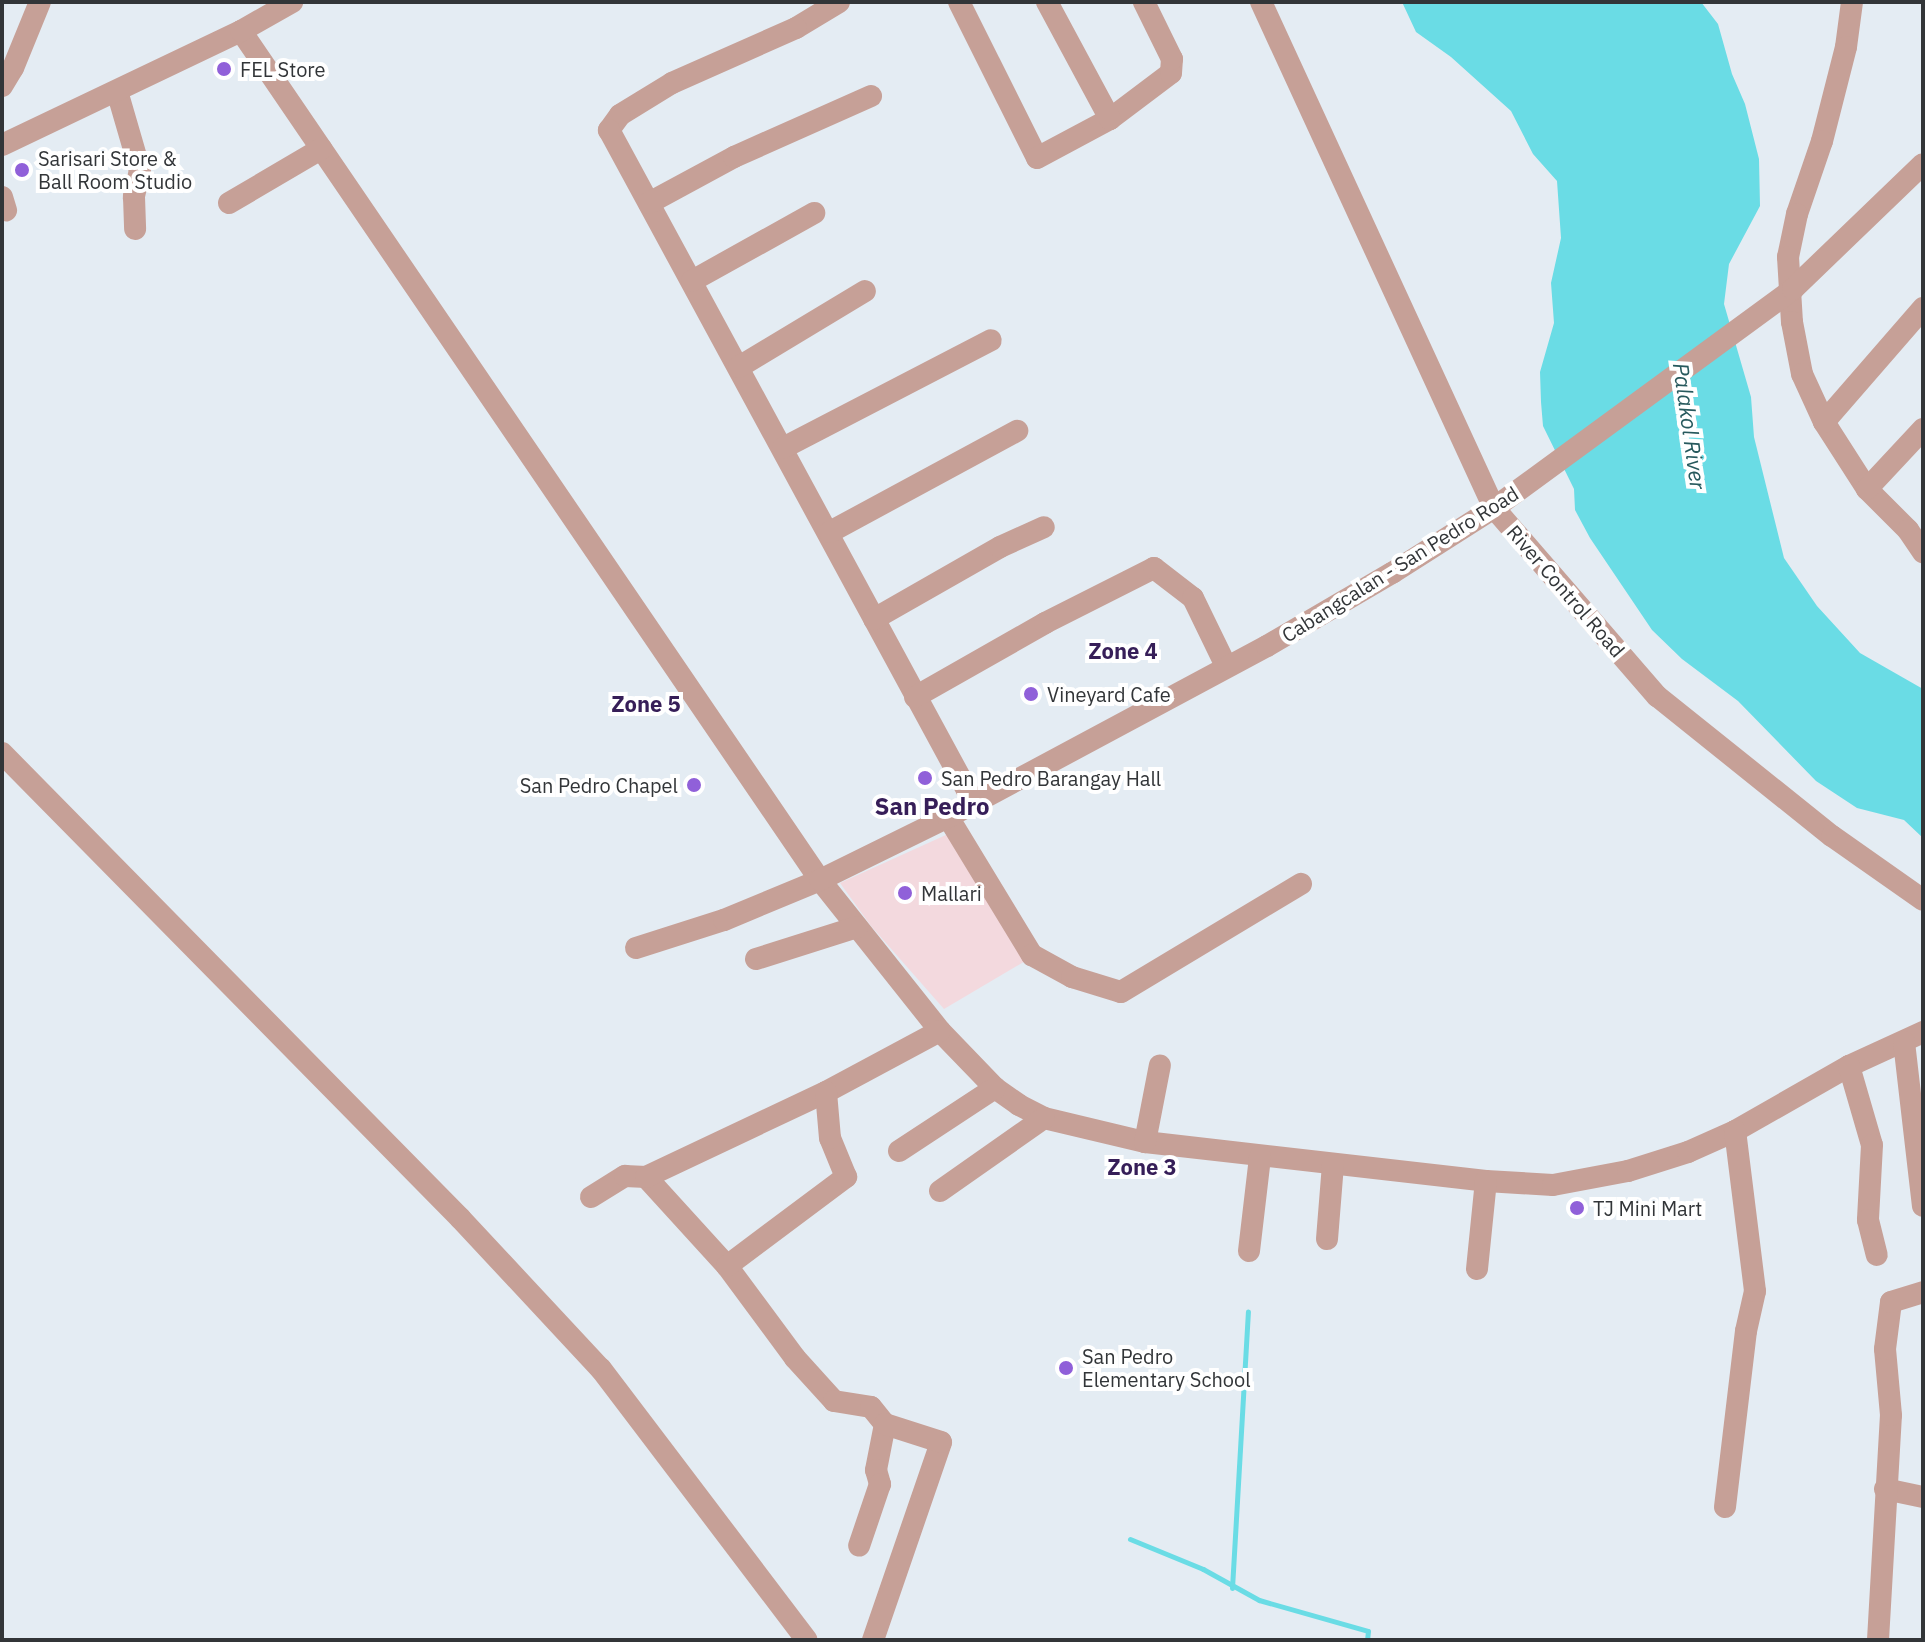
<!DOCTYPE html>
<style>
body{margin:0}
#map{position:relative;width:1925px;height:1642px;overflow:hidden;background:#e4ecf3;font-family:"IBM Plex Sans",sans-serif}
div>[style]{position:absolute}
.commercial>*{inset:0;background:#f3d9de}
.water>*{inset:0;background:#6adce5}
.stream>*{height:5px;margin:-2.5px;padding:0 2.5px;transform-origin:2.5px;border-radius:2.5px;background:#6adce5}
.minor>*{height:22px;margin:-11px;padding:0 11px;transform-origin:11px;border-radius:11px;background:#c6a097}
.dots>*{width:22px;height:22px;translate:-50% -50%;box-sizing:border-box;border:4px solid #fff;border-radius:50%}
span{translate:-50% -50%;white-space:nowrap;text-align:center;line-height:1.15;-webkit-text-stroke:8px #fff;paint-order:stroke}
.poi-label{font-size:20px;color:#323538}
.left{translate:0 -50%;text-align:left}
.right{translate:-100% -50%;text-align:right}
.street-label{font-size:20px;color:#323538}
.water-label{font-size:22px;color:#27595d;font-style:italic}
.neighbourhood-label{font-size:22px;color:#361e58;font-weight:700}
.quarter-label{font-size:24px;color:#361e58;font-weight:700}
.frame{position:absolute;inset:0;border:4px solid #323538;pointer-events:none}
</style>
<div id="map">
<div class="commercial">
<div style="clip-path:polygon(948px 834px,1027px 960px,944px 1009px,871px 926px,840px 883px)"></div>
</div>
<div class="water">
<div style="clip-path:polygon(1402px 2px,1701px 2px,1718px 24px,1732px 74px,1745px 104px,1759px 159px,1760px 206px,1729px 264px,1724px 304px,1751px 397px,1754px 437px,1784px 558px,1817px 606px,1860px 653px,1923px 689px,1923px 838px,1904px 820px,1857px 808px,1816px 781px,1738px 701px,1682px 659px,1652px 630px,1590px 538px,1575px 510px,1574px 489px,1543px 426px,1541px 402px,1540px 372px,1554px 323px,1551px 283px,1561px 238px,1557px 181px,1533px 154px,1511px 111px,1451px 57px,1416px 32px)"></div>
</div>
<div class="stream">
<div style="left:1130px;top:1539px;width:79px;rotate:22.3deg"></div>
<div style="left:1203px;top:1569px;width:64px;rotate:29deg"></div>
<div style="left:1259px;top:1600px;width:113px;rotate:15.9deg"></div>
<div style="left:1368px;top:1631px;width:9px;rotate:96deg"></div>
<div style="left:1232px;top:1588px;width:277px;rotate:-86.7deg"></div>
</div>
<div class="minor">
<div style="left:839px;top:2px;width:50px;rotate:148.8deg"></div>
<div style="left:796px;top:28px;width:136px;rotate:156.1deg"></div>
<div style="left:672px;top:83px;width:61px;rotate:148.4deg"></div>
<div style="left:620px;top:115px;width:19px;rotate:126deg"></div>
<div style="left:609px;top:130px;width:766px;rotate:61.53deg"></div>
<div style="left:959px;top:2px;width:174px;rotate:63.4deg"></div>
<div style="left:1037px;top:158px;width:83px;rotate:-28.1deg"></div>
<div style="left:1110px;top:119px;width:76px;rotate:-37deg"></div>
<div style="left:1171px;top:73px;width:14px;rotate:-86deg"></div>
<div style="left:1172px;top:59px;width:64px;rotate:-116.2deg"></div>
<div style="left:1047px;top:2px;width:133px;rotate:61.7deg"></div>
<div style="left:1261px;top:2px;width:557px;rotate:65.28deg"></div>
<div style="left:1494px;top:508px;width:249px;rotate:49.1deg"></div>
<div style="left:1657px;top:696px;width:224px;rotate:38.7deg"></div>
<div style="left:1832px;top:836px;width:111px;rotate:35.1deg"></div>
<div style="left:1852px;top:2px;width:45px;rotate:97.6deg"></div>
<div style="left:1846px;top:47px;width:97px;rotate:104.3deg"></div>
<div style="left:1822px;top:141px;width:77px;rotate:108.9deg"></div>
<div style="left:1797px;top:214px;width:44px;rotate:101.8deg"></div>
<div style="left:1788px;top:257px;width:65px;rotate:86.5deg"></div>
<div style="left:1792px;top:322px;width:53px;rotate:79.1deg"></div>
<div style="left:1802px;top:374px;width:53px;rotate:65.4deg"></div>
<div style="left:1824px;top:422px;width:80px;rotate:57.3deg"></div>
<div style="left:1867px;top:489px;width:58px;rotate:45deg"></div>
<div style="left:1908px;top:530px;width:27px;rotate:56deg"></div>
<div style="left:241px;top:31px;width:1028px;rotate:55.71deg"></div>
<div style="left:820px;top:880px;width:193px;rotate:51.5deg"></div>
<div style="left:940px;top:1031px;width:79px;rotate:46deg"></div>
<div style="left:995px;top:1088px;width:29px;rotate:35deg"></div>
<div style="left:1019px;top:1105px;width:28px;rotate:27deg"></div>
<div style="left:1044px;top:1118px;width:104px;rotate:13.4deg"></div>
<div style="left:1145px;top:1142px;width:343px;rotate:6.5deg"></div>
<div style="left:1486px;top:1181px;width:67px;rotate:3.4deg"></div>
<div style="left:1553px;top:1185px;width:76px;rotate:-10.6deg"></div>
<div style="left:1628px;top:1171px;width:63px;rotate:-17.6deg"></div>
<div style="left:1688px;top:1152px;width:51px;rotate:-24.1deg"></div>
<div style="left:1735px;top:1131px;width:131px;rotate:-29.7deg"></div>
<div style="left:1849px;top:1066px;width:81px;rotate:-24.7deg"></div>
<div style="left:2px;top:86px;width:21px;rotate:-59deg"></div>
<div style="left:13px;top:68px;width:71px;rotate:-67.8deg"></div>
<div style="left:117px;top:91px;width:82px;rotate:73.8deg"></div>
<div style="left:140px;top:170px;width:28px;rotate:103deg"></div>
<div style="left:134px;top:197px;width:32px;rotate:88deg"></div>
<div style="left:2px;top:145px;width:265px;rotate:-25.5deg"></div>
<div style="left:241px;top:31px;width:59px;rotate:-29.6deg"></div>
<div style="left:2px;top:197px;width:14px;rotate:73deg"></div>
<div style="left:229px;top:203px;width:107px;rotate:-30.4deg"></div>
<div style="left:649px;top:203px;width:97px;rotate:-28.4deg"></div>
<div style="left:734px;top:157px;width:150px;rotate:-24deg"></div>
<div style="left:692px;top:281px;width:140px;rotate:-29.1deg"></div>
<div style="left:739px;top:367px;width:147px;rotate:-31.1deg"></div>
<div style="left:1824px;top:422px;width:151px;rotate:-49deg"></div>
<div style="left:783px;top:448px;width:234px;rotate:-27.4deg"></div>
<div style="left:1867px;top:489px;width:82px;rotate:-47deg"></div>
<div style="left:830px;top:532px;width:213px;rotate:-28.4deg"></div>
<div style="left:874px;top:619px;width:145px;rotate:-29.7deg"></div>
<div style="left:1000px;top:547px;width:48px;rotate:-24.4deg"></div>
<div style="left:915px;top:697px;width:150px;rotate:-29.6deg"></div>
<div style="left:1045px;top:623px;width:122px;rotate:-26.8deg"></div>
<div style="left:1154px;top:568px;width:49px;rotate:37.6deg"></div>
<div style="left:1193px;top:598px;width:76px;rotate:64.1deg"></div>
<div style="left:2px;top:753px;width:653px;rotate:45.43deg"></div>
<div style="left:460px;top:1218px;width:207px;rotate:47deg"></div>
<div style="left:601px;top:1369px;width:340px;rotate:52.8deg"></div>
<div style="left:948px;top:817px;width:162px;rotate:58.7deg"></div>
<div style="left:1032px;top:955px;width:46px;rotate:28.8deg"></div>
<div style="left:1072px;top:977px;width:51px;rotate:17deg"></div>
<div style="left:1121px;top:992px;width:210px;rotate:-31deg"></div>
<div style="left:636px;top:948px;width:92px;rotate:-17.7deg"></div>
<div style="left:724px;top:920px;width:104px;rotate:-22.6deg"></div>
<div style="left:820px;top:880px;width:143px;rotate:-26.2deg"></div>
<div style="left:948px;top:817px;width:362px;rotate:-28.2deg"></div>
<div style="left:1267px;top:646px;width:145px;rotate:-30.3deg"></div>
<div style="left:1392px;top:573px;width:121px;rotate:-32.5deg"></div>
<div style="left:1494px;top:508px;width:371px;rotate:-36.2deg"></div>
<div style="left:1793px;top:289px;width:180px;rotate:-43.9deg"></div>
<div style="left:756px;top:959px;width:106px;rotate:-17.6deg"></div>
<div style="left:1904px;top:1042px;width:165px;rotate:83.4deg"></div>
<div style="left:1849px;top:1066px;width:82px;rotate:73.8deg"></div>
<div style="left:1872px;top:1145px;width:75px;rotate:93.1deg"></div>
<div style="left:1868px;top:1220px;width:36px;rotate:76deg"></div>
<div style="left:1145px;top:1142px;width:78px;rotate:-79deg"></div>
<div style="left:899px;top:1151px;width:115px;rotate:-33.3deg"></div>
<div style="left:646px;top:1177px;width:120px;rotate:47.7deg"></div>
<div style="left:727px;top:1266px;width:114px;rotate:53.5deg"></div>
<div style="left:795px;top:1358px;width:58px;rotate:47.8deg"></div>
<div style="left:834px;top:1401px;width:37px;rotate:9deg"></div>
<div style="left:871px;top:1407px;width:22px;rotate:51deg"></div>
<div style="left:885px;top:1424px;width:47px;rotate:101.1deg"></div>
<div style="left:876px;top:1470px;width:15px;rotate:74deg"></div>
<div style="left:880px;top:1484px;width:65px;rotate:108.7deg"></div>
<div style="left:940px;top:1191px;width:127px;rotate:-35.1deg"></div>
<div style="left:591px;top:1197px;width:40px;rotate:-32deg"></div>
<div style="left:625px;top:1176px;width:21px;rotate:3deg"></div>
<div style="left:646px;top:1177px;width:199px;rotate:-25.3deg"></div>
<div style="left:826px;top:1092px;width:129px;rotate:-28.2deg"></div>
<div style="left:1327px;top:1239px;width:75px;rotate:-85.4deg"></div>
<div style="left:1249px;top:1251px;width:95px;rotate:-83.3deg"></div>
<div style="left:727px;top:1266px;width:149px;rotate:-36.8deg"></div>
<div style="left:846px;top:1177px;width:42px;rotate:-112.3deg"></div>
<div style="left:830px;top:1138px;width:46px;rotate:-95deg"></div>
<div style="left:1477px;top:1269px;width:88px;rotate:-84.2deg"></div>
<div style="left:1885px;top:1489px;width:39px;rotate:12deg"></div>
<div style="left:1725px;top:1507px;width:177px;rotate:-83.2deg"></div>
<div style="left:1746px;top:1331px;width:41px;rotate:-77.3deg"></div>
<div style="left:1755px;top:1291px;width:161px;rotate:-97.1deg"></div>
<div style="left:873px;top:1640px;width:209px;rotate:-71deg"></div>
<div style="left:941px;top:1442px;width:59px;rotate:-162.2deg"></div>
<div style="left:1878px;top:1640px;width:225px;rotate:-86.7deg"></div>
<div style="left:1891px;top:1415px;width:66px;rotate:-95.2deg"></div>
<div style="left:1885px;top:1349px;width:47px;rotate:-82.7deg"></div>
<div style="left:1891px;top:1302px;width:34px;rotate:-17deg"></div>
</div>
<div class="dots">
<div style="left:224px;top:69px;background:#9060d9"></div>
<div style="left:22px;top:170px;background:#9060d9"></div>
<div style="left:1031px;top:694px;background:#9060d9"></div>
<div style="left:925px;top:778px;background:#9060d9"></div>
<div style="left:694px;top:785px;background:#9060d9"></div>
<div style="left:905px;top:893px;background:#9060d9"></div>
<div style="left:1577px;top:1208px;background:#9060d9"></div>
<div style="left:1066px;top:1368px;background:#9060d9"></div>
</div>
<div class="poi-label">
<span class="left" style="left:240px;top:69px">FEL Store</span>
<span class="left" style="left:38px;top:170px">Sarisari Store &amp;<br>Ball Room Studio</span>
<span class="left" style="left:1047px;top:694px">Vineyard Cafe</span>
<span class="left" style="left:941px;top:778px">San Pedro Barangay Hall</span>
<span class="right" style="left:678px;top:785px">San Pedro Chapel</span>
<span class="left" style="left:921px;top:893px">Mallari</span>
<span class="left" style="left:1593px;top:1208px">TJ Mini Mart</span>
<span class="left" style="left:1082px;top:1368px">San Pedro<br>Elementary School</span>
</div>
<div class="street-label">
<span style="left:1400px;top:564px;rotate:-32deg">Cabangcalan - San Pedro Road</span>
<span style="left:1566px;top:591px;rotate:49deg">River Control Road</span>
</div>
<div class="water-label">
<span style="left:1690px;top:426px;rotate:82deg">Palakol River</span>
</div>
<div class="neighbourhood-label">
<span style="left:1123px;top:651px">Zone 4</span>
<span style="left:646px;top:704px">Zone 5</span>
<span style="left:1142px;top:1167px">Zone 3</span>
</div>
<div class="quarter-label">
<span style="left:932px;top:807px">San Pedro</span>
</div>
<div class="frame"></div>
</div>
